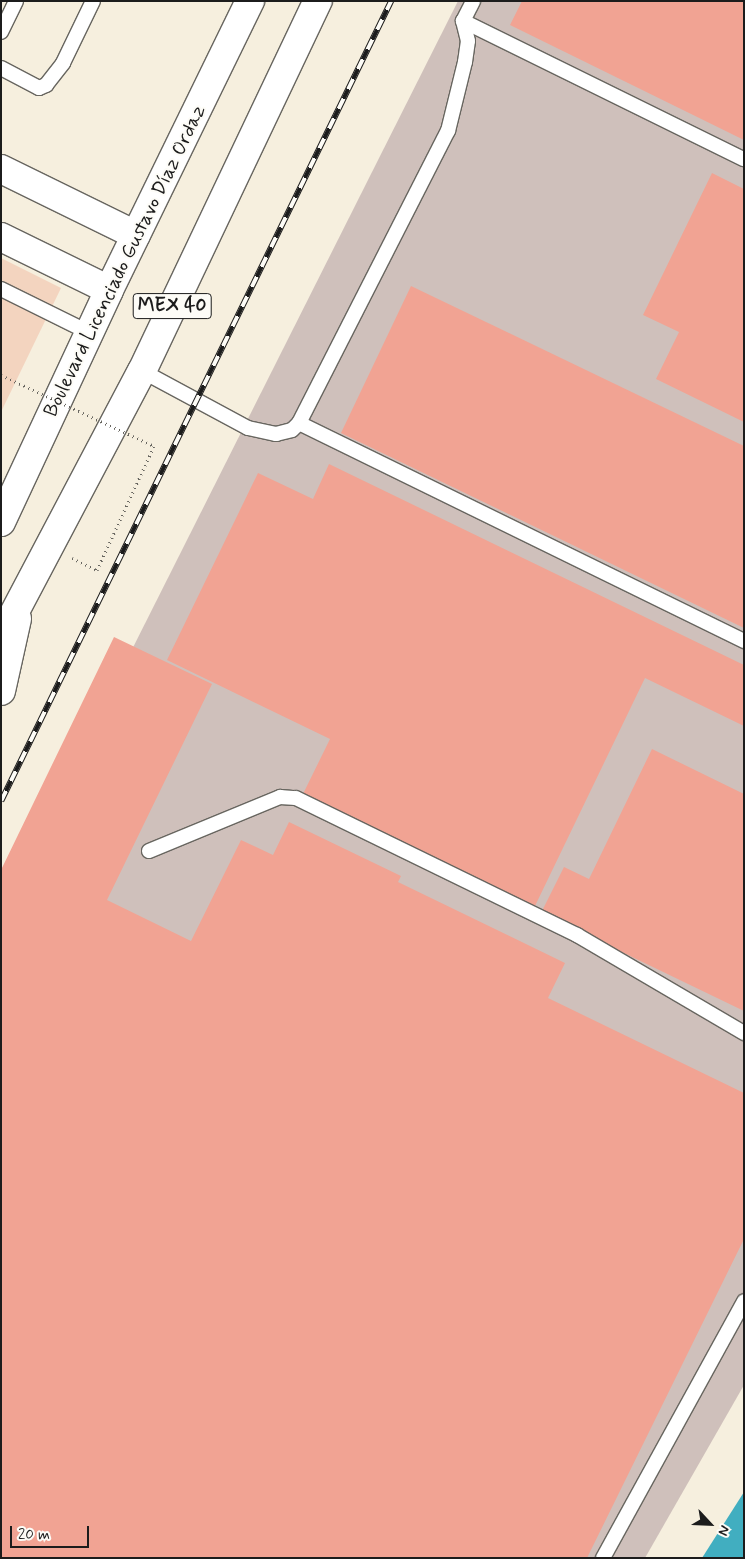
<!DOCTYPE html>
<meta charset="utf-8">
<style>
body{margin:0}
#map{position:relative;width:745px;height:1559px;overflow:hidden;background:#f6efde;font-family:Mynerve,sans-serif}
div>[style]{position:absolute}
.built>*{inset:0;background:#f3d4bf}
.industrial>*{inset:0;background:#cfc0bb}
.water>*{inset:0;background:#41aec0}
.building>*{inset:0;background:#f1a393}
.path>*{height:3px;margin-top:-1.5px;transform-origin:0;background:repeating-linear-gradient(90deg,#686660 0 1px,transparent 0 5px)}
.roads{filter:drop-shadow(1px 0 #686660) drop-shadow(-1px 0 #686660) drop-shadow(0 1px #686660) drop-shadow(0 -1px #686660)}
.lane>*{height:14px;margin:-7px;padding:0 7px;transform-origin:7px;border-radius:7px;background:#fff}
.street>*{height:28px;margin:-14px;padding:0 14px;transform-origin:14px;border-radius:14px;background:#fff}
.primary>*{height:28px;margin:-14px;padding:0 14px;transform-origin:14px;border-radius:14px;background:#fff}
.rail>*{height:5.5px;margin-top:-2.75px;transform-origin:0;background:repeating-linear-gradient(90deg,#fdfcf7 0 11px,#1c1c1c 0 22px);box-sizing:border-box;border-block:1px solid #1c1c1c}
.path-bridge>*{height:3px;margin-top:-1.5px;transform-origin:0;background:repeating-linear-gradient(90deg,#686660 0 1px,transparent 0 5px)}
span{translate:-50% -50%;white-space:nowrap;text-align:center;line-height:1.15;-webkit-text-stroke:4px #fdfcf7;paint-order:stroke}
.shield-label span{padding:1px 4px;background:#fdfcf7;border:1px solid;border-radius:4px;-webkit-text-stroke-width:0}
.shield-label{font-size:19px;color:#1c1c1c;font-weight:700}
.street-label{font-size:20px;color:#1c1c1c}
.frame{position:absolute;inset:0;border:2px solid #1c1c1c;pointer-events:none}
.north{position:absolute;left:685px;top:1499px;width:50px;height:50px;-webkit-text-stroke:4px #fdfcf7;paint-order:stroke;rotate:115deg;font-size:14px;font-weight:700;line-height:20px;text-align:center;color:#1c1c1c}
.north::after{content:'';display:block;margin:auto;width:18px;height:22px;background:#1c1c1c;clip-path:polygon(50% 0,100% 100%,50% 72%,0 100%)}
.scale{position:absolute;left:10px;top:1526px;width:79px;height:22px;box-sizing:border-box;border:2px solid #1c1c1c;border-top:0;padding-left:6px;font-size:15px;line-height:18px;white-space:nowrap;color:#1c1c1c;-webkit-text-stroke:4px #fdfcf7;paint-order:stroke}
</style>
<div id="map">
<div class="built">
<div style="clip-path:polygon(1px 258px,61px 288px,1px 412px)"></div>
</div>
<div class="industrial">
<div style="clip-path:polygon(458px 1px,744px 1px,744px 1385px,645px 1558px,1px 1558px,1px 910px)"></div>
</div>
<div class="water">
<div style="clip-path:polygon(744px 1492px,744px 1558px,702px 1558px)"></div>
</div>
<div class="building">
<div style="clip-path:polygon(522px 1px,744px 1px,744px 140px,510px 25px)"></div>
<div style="clip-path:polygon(712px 173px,744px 189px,744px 422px,656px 379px,679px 332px,643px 315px)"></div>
<div style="clip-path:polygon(411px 286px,744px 446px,744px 628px,341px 433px)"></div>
<div style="clip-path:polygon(329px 464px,744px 665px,744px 726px,645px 678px,535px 906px,303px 794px,330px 739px,167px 660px,258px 473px,313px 499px)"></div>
<div style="clip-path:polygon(114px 637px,212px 684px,107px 900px,191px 941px,241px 840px,273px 855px,289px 822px,401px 876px,398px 882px,565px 963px,548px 998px,744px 1093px,744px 1239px,587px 1558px,1px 1558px,1px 870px)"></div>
<div style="clip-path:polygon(652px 749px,744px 794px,744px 1011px,541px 913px,564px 867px,589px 879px)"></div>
</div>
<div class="path">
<div style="left:72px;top:558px;width:28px;rotate:26deg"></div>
<div style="left:97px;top:570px;width:136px;rotate:-65.3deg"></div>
</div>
<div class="roads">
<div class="lane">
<div style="left:463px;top:21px;width:22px;rotate:-63deg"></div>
<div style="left:1px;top:32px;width:34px;rotate:-64deg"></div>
<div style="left:1px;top:68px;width:43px;rotate:27.8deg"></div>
<div style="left:39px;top:88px;width:8px;rotate:-23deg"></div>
<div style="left:46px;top:85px;width:28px;rotate:-52deg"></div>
<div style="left:63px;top:63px;width:69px;rotate:-64.2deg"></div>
<div style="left:1px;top:289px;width:99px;rotate:26.3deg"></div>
<div style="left:142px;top:371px;width:120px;rotate:28.3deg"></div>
<div style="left:248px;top:428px;width:29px;rotate:12deg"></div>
<div style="left:276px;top:434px;width:16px;rotate:-14deg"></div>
<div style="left:292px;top:430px;width:10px;rotate:-45deg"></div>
<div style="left:299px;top:423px;width:328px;rotate:-63deg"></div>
<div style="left:448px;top:131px;width:71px;rotate:-76.2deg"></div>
<div style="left:465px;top:62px;width:21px;rotate:-82deg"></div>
<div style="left:468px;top:41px;width:21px;rotate:-104deg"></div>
<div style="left:463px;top:21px;width:313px;rotate:26.2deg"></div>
<div style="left:299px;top:423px;width:496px;rotate:26.1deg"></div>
<div style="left:149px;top:851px;width:142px;rotate:-22.4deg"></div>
<div style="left:280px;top:797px;width:16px;rotate:4deg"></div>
<div style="left:296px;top:798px;width:313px;rotate:26deg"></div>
<div style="left:577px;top:935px;width:194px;rotate:30.4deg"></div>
<div style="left:603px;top:1558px;width:293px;rotate:-61.2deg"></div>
</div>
<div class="street">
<div style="left:1px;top:169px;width:150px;rotate:26.1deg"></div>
<div style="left:1px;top:237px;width:120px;rotate:26.1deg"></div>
</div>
<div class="primary">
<div style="left:1px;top:522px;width:256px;rotate:-65deg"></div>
<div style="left:109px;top:290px;width:322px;rotate:-64deg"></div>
<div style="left:1px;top:638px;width:302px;rotate:-62.2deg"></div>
<div style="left:142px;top:371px;width:410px;rotate:-64.6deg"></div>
<div style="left:1px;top:691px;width:74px;rotate:-77.5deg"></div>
</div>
</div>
<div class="rail">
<div style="left:1px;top:801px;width:890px;rotate:-64.01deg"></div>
</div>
<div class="path-bridge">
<div style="left:1px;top:375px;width:169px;rotate:24.9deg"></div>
</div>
<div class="shield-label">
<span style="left:172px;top:306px">MEX 40</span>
</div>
<div class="street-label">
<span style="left:125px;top:261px;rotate:-64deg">Boulevard Licenciado Gustavo Díaz Ordaz</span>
</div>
<div class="frame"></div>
<div class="north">N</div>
<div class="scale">20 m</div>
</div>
